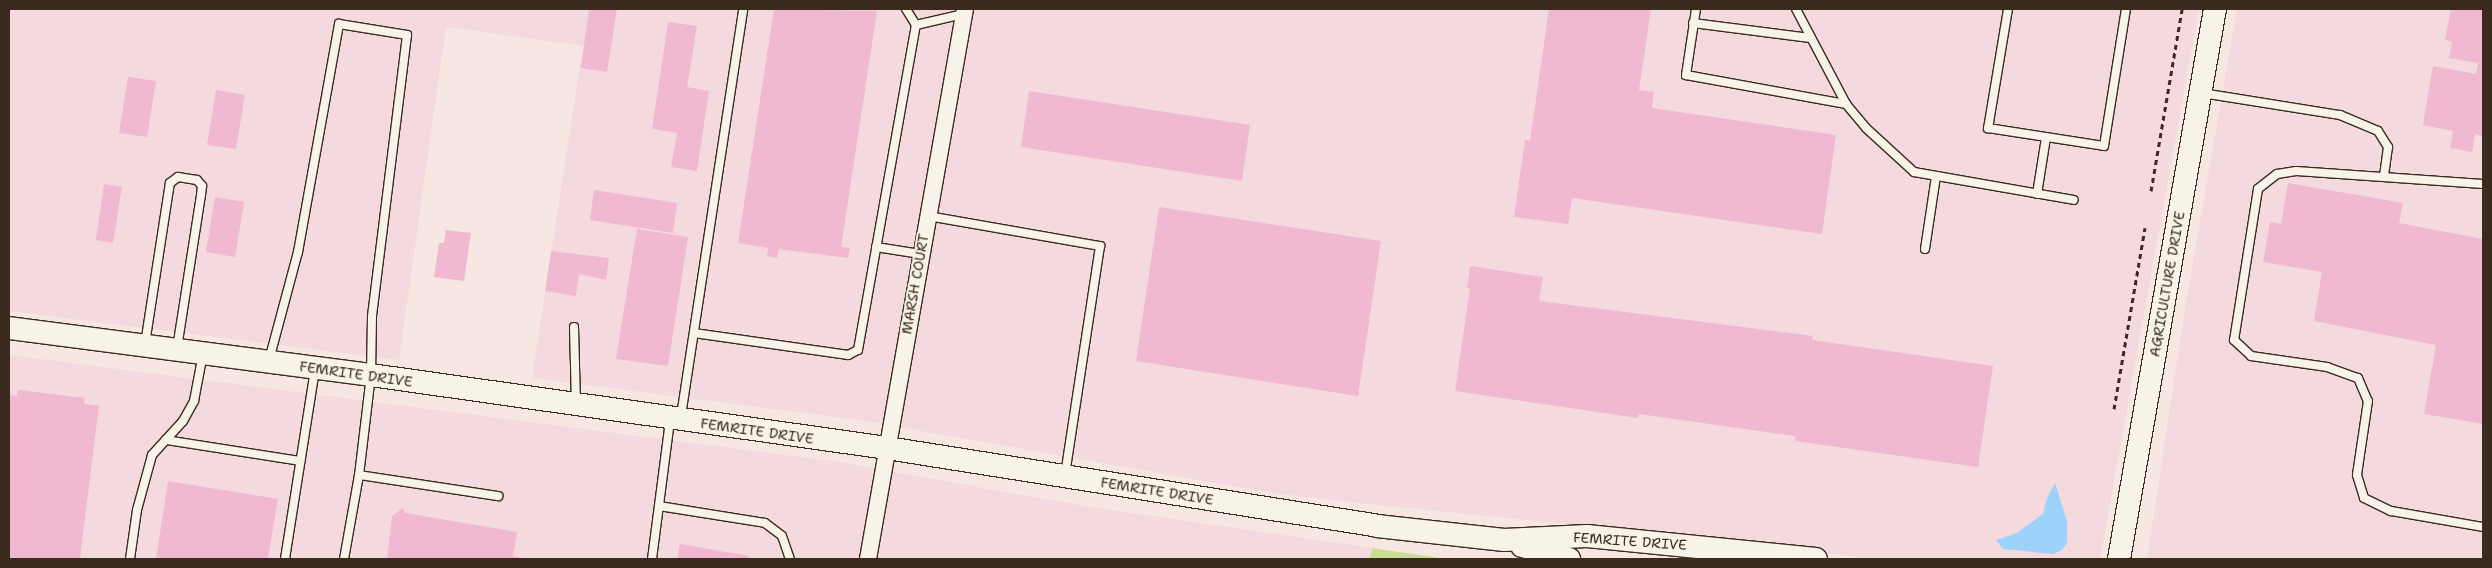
<!DOCTYPE html>
<style>
body{margin:0}
#map{position:relative;width:2492px;height:568px;overflow:hidden;background:#f6e7e3;font-family:"Shantell Sans",sans-serif}
div>[style]{position:absolute}
.built>*{inset:0;background:#f4d9de}
.green>*{inset:0;background:#c9de94}
.water>*{inset:0;background:#9dd2fb}
.building>*{inset:0;background:#f0b9d1}
.path>*{height:3px;margin-top:-1.5px;transform-origin:0;background:repeating-linear-gradient(90deg,#3b2a1e 0 5px,transparent 0 9px)}
.roads{filter:drop-shadow(1px 0 #3b2a1e) drop-shadow(-1px 0 #3b2a1e) drop-shadow(0 1px #3b2a1e) drop-shadow(0 -1px #3b2a1e)}
.lane>*{height:8px;margin:-4px;padding:0 4px;transform-origin:4px;border-radius:4px;background:#f7f3e8}
.street>*{height:16px;margin:-8px;padding:0 8px;transform-origin:8px;border-radius:8px;background:#f7f3e8}
.secondary>*{height:22px;margin:-11px;padding:0 11px;transform-origin:11px;border-radius:11px;background:#f7f3e8}
span{translate:-50% -50%;white-space:nowrap;text-align:center;line-height:1.15;-webkit-text-stroke:4px #f7f3e8;paint-order:stroke}
.street-label{font-size:14px;color:#3b2a1e}
.frame{position:absolute;inset:0;border:10px solid #3b2a1e;pointer-events:none}
</style>
<div id="map">
<div class="built">
<div style="clip-path:polygon(9px 9px,2199px 9px,2100px 559px,1870px 559px,1725px 540px,1358px 503px,1272px 493px,859px 420px,532px 378px,583px 46px,446px 27px,399px 360px,9px 311px)"></div>
<div style="clip-path:polygon(2237px 9px,2483px 9px,2483px 559px,2147px 559px,2185px 309px)"></div>
<div style="clip-path:polygon(9px 355px,839px 462px,1084px 506px,1372px 548px,1370px 559px,9px 559px)"></div>
</div>
<div class="green">
<div style="clip-path:polygon(1372px 548px,1447px 559px,1370px 559px)"></div>
</div>
<div class="water">
<div style="clip-path:polygon(2055px 483px,2067px 521px,2067px 543px,2062px 550px,2053px 554px,2003px 549px,1996px 540px,2017px 533px,2043px 514px,2047px 498px)"></div>
</div>
<div class="building">
<div style="clip-path:polygon(589px 9px,617px 9px,607px 72px,581px 68px)"></div>
<div style="clip-path:polygon(774px 9px,877px 11px,841px 247px,850px 248px,848px 258px,779px 249px,777px 258px,767px 256px,768px 248px,738px 243px)"></div>
<div style="clip-path:polygon(1549px 9px,1651px 9px,1639px 90px,1654px 92px,1652px 108px,1836px 135px,1822px 234px,1572px 198px,1568px 224px,1514px 217px,1525px 140px,1530px 141px)"></div>
<div style="clip-path:polygon(2451px 9px,2483px 9px,2483px 136px,2475px 134px,2472px 152px,2450px 148px,2453px 131px,2423px 125px,2433px 66px,2476px 74px,2478px 63px,2449px 58px,2452px 42px,2445px 40px)"></div>
<div style="clip-path:polygon(668px 22px,697px 26px,687px 87px,709px 91px,697px 171px,671px 167px,677px 133px,652px 129px)"></div>
<div style="clip-path:polygon(128px 77px,156px 81px,147px 137px,119px 133px)"></div>
<div style="clip-path:polygon(216px 90px,245px 95px,236px 149px,207px 145px)"></div>
<div style="clip-path:polygon(1029px 91px,1250px 125px,1242px 181px,1021px 147px)"></div>
<div style="clip-path:polygon(2288px 183px,2403px 203px,2399px 223px,2483px 239px,2483px 424px,2424px 414px,2436px 345px,2314px 321px,2322px 272px,2263px 262px,2270px 222px,2281px 224px)"></div>
<div style="clip-path:polygon(104px 184px,122px 187px,113px 243px,96px 240px)"></div>
<div style="clip-path:polygon(594px 190px,677px 203px,673px 233px,590px 220px)"></div>
<div style="clip-path:polygon(215px 197px,244px 202px,235px 257px,206px 252px)"></div>
<div style="clip-path:polygon(1159px 207px,1381px 241px,1358px 396px,1136px 361px)"></div>
<div style="clip-path:polygon(637px 229px,688px 237px,668px 366px,616px 359px)"></div>
<div style="clip-path:polygon(446px 230px,471px 233px,464px 281px,434px 277px,439px 243px,444px 243px)"></div>
<div style="clip-path:polygon(551px 251px,609px 258px,606px 280px,579px 274px,576px 296px,545px 291px)"></div>
<div style="clip-path:polygon(1470px 266px,1543px 277px,1539px 301px,1813px 336px,1812px 340px,1993px 366px,1978px 467px,1795px 441px,1795px 436px,1639px 414px,1638px 418px,1455px 391px,1470px 288px,1467px 288px)"></div>
<div style="clip-path:polygon(18px 390px,85px 398px,84px 404px,99px 406px,80px 559px,9px 559px,9px 395px,17px 396px)"></div>
<div style="clip-path:polygon(168px 481px,278px 499px,268px 559px,156px 559px)"></div>
<div style="clip-path:polygon(403px 508px,405px 513px,517px 532px,513px 556px,528px 559px,387px 559px,392px 516px)"></div>
<div style="clip-path:polygon(680px 544px,749px 556px,748px 559px,677px 559px)"></div>
</div>
<div class="path">
<div style="left:2151px;top:191px;width:185px;rotate:-80.3deg"></div>
<div style="left:2114px;top:409px;width:184px;rotate:-80.3deg"></div>
</div>
<div class="roads">
<div class="lane">
<div style="left:906px;top:9px;width:19px;rotate:58deg"></div>
<div style="left:916px;top:25px;width:48px;rotate:-13.2deg"></div>
<div style="left:1696px;top:9px;width:67px;rotate:98.6deg"></div>
<div style="left:1686px;top:75px;width:163px;rotate:10.3deg"></div>
<div style="left:1796px;top:9px;width:107px;rotate:62.2deg"></div>
<div style="left:1846px;top:104px;width:31px;rotate:50deg"></div>
<div style="left:1866px;top:128px;width:65px;rotate:42.5deg"></div>
<div style="left:1914px;top:172px;width:162px;rotate:9.9deg"></div>
<div style="left:2008px;top:9px;width:121px;rotate:99.5deg"></div>
<div style="left:1988px;top:128px;width:117px;rotate:8.8deg"></div>
<div style="left:2104px;top:146px;width:139px;rotate:-80.9deg"></div>
<div style="left:1693px;top:23px;width:118px;rotate:7.3deg"></div>
<div style="left:2202px;top:93px;width:140px;rotate:9.1deg"></div>
<div style="left:2340px;top:115px;width:41px;rotate:22.8deg"></div>
<div style="left:2378px;top:131px;width:19px;rotate:58deg"></div>
<div style="left:2388px;top:147px;width:30px;rotate:98deg"></div>
<div style="left:2483px;top:184px;width:187px;rotate:-176deg"></div>
<div style="left:2296px;top:171px;width:19px;rotate:171deg"></div>
<div style="left:2277px;top:174px;width:24px;rotate:142deg"></div>
<div style="left:2258px;top:189px;width:153px;rotate:99deg"></div>
<div style="left:2234px;top:340px;width:23px;rotate:43deg"></div>
<div style="left:2251px;top:356px;width:77px;rotate:8.2deg"></div>
<div style="left:2327px;top:367px;width:33px;rotate:20deg"></div>
<div style="left:2358px;top:378px;width:25px;rotate:67deg"></div>
<div style="left:2368px;top:401px;width:75px;rotate:98.5deg"></div>
<div style="left:2357px;top:475px;width:24px;rotate:73deg"></div>
<div style="left:2364px;top:498px;width:30px;rotate:26deg"></div>
<div style="left:2391px;top:511px;width:93px;rotate:9.9deg"></div>
<div style="left:2037px;top:194px;width:57px;rotate:-80.9deg"></div>
<div style="left:928px;top:216px;width:175px;rotate:9.9deg"></div>
<div style="left:1100px;top:246px;width:232px;rotate:98.7deg"></div>
<div style="left:876px;top:247px;width:45px;rotate:9deg"></div>
<div style="left:1925px;top:249px;width:74px;rotate:-81.4deg"></div>
<div style="left:574px;top:327px;width:76px;rotate:88.5deg"></div>
<div style="left:694px;top:333px;width:156px;rotate:8.1deg"></div>
<div style="left:848px;top:355px;width:11px;rotate:-27deg"></div>
<div style="left:858px;top:350px;width:330px;rotate:-79.9deg"></div>
<div style="left:145px;top:344px;width:163px;rotate:-81.2deg"></div>
<div style="left:170px;top:183px;width:10px;rotate:-37deg"></div>
<div style="left:178px;top:177px;width:19px;rotate:9deg"></div>
<div style="left:197px;top:180px;width:8px;rotate:50deg"></div>
<div style="left:202px;top:186px;width:9px;rotate:96deg"></div>
<div style="left:201px;top:195px;width:155px;rotate:98.9deg"></div>
<div style="left:269px;top:360px;width:112px;rotate:-75deg"></div>
<div style="left:298px;top:252px;width:232px;rotate:-79.8deg"></div>
<div style="left:339px;top:24px;width:69px;rotate:9.2deg"></div>
<div style="left:407px;top:35px;width:284px;rotate:97.1deg"></div>
<div style="left:372px;top:317px;width:58px;rotate:91deg"></div>
<div style="left:371px;top:375px;width:101px;rotate:96.8deg"></div>
<div style="left:359px;top:475px;width:85px;rotate:100.1deg"></div>
<div style="left:681px;top:416px;width:412px;rotate:-81.3deg"></div>
<div style="left:166px;top:440px;width:136px;rotate:8.9deg"></div>
<div style="left:359px;top:475px;width:141px;rotate:8.6deg"></div>
<div style="left:659px;top:506px;width:107px;rotate:9.1deg"></div>
<div style="left:765px;top:523px;width:21px;rotate:37deg"></div>
<div style="left:782px;top:536px;width:24px;rotate:71deg"></div>
<div style="left:130px;top:559px;width:49px;rotate:-81.9deg"></div>
<div style="left:137px;top:510px;width:57px;rotate:-74.7deg"></div>
<div style="left:152px;top:455px;width:46px;rotate:-47.6deg"></div>
<div style="left:183px;top:421px;width:23px;rotate:-61deg"></div>
<div style="left:194px;top:401px;width:48px;rotate:-79.2deg"></div>
<div style="left:285px;top:559px;width:191px;rotate:-81deg"></div>
<div style="left:652px;top:559px;width:140px;rotate:-82.6deg"></div>
</div>
<div class="street">
<div style="left:868px;top:559px;width:558px;rotate:-80deg"></div>
</div>
<div class="secondary">
<div style="left:9px;top:328px;width:365px;rotate:7.4deg"></div>
<div style="left:371px;top:375px;width:521px;rotate:8.05deg"></div>
<div style="left:887px;top:448px;width:496px;rotate:9deg"></div>
<div style="left:1377px;top:526px;width:128px;rotate:6.3deg"></div>
<div style="left:1504px;top:540px;width:83px;rotate:-2.8deg"></div>
<div style="left:1587px;top:536px;width:230px;rotate:5.7deg"></div>
<div style="left:1522px;top:546px;width:49px;rotate:15.5deg"></div>
<div style="left:2119px;top:559px;width:558px;rotate:-80.1deg"></div>
</div>
</div>
<div class="street-label">
<span style="left:915px;top:284px;rotate:-80deg">MARSH COURT</span>
<span style="left:2167px;top:284px;rotate:-80deg">AGRICULTURE DRIVE</span>
<span style="left:356px;top:374px;rotate:8deg">FEMRITE DRIVE</span>
<span style="left:757px;top:431px;rotate:8deg">FEMRITE DRIVE</span>
<span style="left:1157px;top:491px;rotate:9deg">FEMRITE DRIVE</span>
<span style="left:1630px;top:541px;rotate:4deg">FEMRITE DRIVE</span>
</div>
<div class="frame"></div>
</div>
